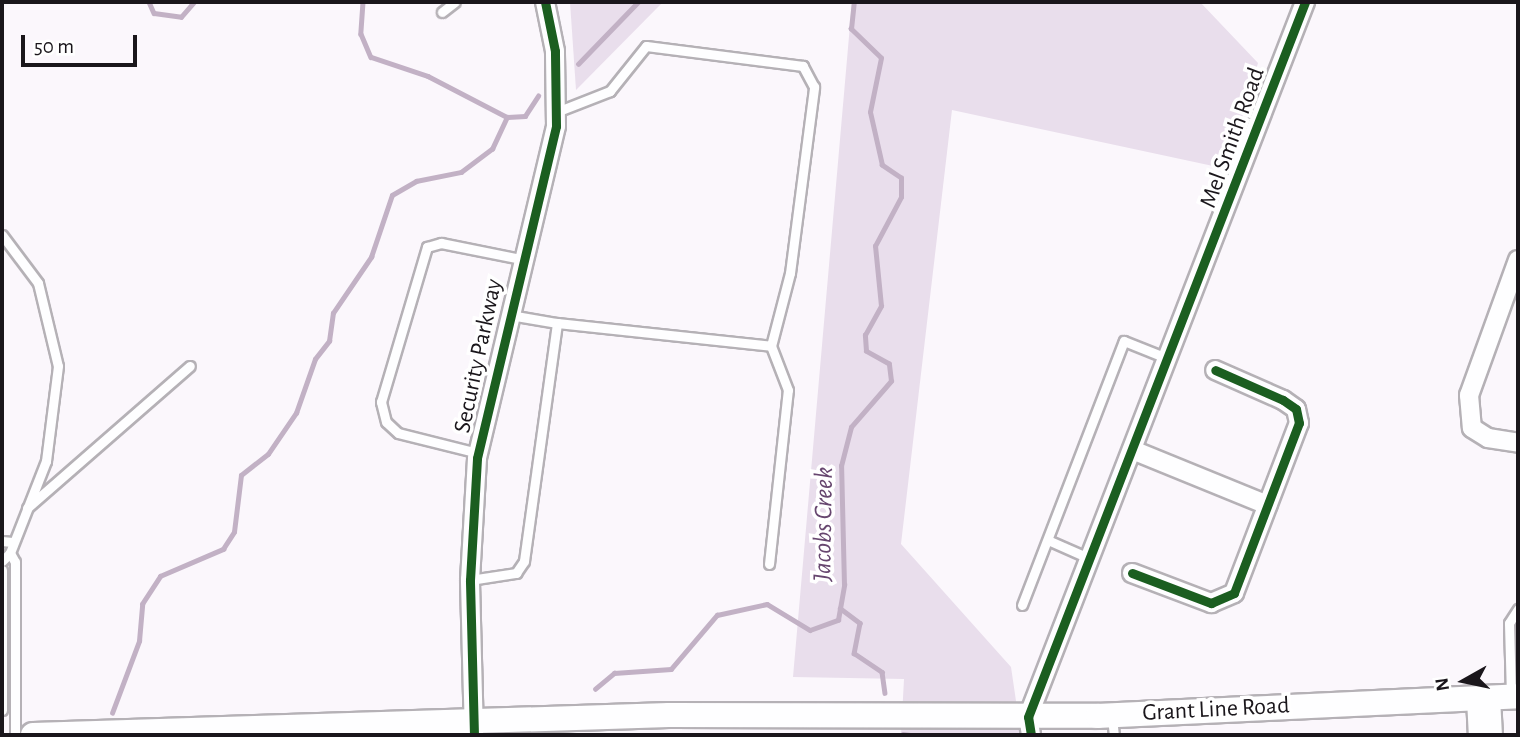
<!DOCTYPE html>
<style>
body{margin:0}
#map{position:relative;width:1520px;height:737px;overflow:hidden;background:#fbf7fc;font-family:"Alegreya Sans",sans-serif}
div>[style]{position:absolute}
.green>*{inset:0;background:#e9deec}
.stream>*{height:4.5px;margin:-2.25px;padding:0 2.25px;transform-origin:2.25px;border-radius:2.25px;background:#c2b1c5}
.roads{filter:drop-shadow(2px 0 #b5b1b6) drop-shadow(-2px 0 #b5b1b6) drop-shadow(0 2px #b5b1b6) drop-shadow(0 -2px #b5b1b6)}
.lane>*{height:9px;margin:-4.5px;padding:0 4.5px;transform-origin:4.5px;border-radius:4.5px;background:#fefeff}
.street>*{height:18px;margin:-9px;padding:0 9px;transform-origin:9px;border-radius:9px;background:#fefeff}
.secondary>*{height:24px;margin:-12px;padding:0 12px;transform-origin:12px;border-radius:12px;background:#fefeff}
.cycleway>*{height:9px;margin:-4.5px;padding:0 4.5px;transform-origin:4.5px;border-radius:4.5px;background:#1b5e20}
span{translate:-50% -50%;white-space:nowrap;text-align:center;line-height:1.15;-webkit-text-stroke:7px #fff;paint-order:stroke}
.street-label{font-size:24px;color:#1a161b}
.water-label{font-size:26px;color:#67466f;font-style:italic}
.frame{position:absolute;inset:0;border:4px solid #1a161b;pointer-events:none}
.north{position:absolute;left:1429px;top:646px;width:70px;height:70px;-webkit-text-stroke:5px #fff;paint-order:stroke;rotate:261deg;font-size:19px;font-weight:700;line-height:28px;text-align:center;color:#1a161b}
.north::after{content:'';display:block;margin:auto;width:24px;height:32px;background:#1a161b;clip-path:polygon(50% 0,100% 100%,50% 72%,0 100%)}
.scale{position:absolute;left:21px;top:35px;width:116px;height:32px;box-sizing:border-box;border:4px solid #1a161b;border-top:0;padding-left:9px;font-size:21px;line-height:24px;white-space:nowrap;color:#1a161b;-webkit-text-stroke:5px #fff;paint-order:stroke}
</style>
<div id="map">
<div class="green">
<div style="clip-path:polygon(570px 2px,663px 2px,576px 90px)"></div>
<div style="clip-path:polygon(852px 2px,1200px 2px,1258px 63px,1227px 169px,952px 110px,901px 544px,1011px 667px,1021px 735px,901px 735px,904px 679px,793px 677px)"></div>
</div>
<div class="stream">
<div style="left:149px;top:2px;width:12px;rotate:66deg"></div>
<div style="left:154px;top:13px;width:27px;rotate:8deg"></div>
<div style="left:181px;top:17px;width:20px;rotate:-49deg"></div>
<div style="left:363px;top:2px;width:32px;rotate:94deg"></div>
<div style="left:361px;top:34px;width:25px;rotate:67deg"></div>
<div style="left:371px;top:57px;width:60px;rotate:18.4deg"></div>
<div style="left:428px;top:76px;width:89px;rotate:27.4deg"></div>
<div style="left:507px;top:117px;width:18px;rotate:-3deg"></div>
<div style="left:525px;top:116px;width:24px;rotate:-57deg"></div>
<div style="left:578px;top:64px;width:86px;rotate:-45.9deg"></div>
<div style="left:840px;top:608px;width:25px;rotate:37deg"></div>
<div style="left:860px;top:623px;width:31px;rotate:101deg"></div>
<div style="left:854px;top:653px;width:34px;rotate:34deg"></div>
<div style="left:882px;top:672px;width:21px;rotate:82deg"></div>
<div style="left:595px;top:689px;width:25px;rotate:-40deg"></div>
<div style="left:614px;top:673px;width:57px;rotate:-4deg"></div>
<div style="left:671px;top:669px;width:71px;rotate:-49.6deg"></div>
<div style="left:717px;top:615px;width:51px;rotate:-12.4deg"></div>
<div style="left:767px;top:604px;width:50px;rotate:31.2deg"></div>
<div style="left:810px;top:630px;width:30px;rotate:-20deg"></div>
<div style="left:838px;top:620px;width:36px;rotate:-80deg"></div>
<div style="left:844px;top:585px;width:119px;rotate:-91.4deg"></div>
<div style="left:841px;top:466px;width:40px;rotate:-75.6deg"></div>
<div style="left:851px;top:427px;width:61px;rotate:-49deg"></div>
<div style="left:891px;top:381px;width:17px;rotate:-97deg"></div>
<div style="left:889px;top:364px;width:26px;rotate:-151deg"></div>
<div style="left:866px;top:351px;width:16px;rotate:-94deg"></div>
<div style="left:865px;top:335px;width:33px;rotate:-61deg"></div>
<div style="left:881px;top:306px;width:60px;rotate:-95.7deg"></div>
<div style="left:875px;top:246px;width:55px;rotate:-62deg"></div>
<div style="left:901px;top:197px;width:19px;rotate:-90deg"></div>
<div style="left:901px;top:178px;width:23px;rotate:-146deg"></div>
<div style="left:882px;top:165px;width:54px;rotate:-102.8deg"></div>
<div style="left:870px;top:112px;width:55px;rotate:-78.5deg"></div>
<div style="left:881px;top:58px;width:42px;rotate:-136deg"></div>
<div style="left:851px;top:29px;width:27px;rotate:-84deg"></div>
<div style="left:112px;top:713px;width:77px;rotate:-69.4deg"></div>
<div style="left:139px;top:641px;width:37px;rotate:-85deg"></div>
<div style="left:142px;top:604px;width:33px;rotate:-57deg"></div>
<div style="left:160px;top:576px;width:69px;rotate:-23.2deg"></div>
<div style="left:223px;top:549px;width:20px;rotate:-57deg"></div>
<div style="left:234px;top:532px;width:57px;rotate:-83deg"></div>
<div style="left:241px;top:475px;width:34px;rotate:-38deg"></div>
<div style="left:268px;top:454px;width:50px;rotate:-55.7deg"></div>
<div style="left:296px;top:413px;width:57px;rotate:-70.6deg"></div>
<div style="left:315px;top:359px;width:23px;rotate:-52deg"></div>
<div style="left:329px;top:341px;width:28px;rotate:-82deg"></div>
<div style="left:333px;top:313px;width:68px;rotate:-55.8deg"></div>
<div style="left:371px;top:257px;width:65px;rotate:-71.3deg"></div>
<div style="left:392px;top:195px;width:28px;rotate:-30deg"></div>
<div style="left:416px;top:181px;width:46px;rotate:-11.3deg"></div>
<div style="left:461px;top:172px;width:39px;rotate:-37deg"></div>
<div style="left:492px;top:149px;width:35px;rotate:-65deg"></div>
<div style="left:903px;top:734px;width:7px;rotate:8deg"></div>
</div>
<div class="roads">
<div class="lane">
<div style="left:442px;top:12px;width:16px;rotate:-38deg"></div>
<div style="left:2px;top:235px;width:60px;rotate:53.1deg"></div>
<div style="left:38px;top:283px;width:85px;rotate:76.5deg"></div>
<div style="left:58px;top:366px;width:96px;rotate:97.2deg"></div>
<div style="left:46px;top:461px;width:99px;rotate:111.4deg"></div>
<div style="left:510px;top:315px;width:48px;rotate:9.7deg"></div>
<div style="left:478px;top:453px;width:82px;rotate:-166deg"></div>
<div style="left:398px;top:433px;width:16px;rotate:-137deg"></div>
<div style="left:386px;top:422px;width:21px;rotate:-104deg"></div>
<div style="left:381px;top:402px;width:162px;rotate:-73.5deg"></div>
<div style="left:427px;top:247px;width:15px;rotate:-16deg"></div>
<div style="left:441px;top:243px;width:82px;rotate:11.3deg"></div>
<div style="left:27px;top:508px;width:216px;rotate:-41.1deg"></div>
<div style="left:2px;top:541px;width:10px;rotate:6deg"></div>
<div style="left:1050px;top:541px;width:45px;rotate:23.7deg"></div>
<div style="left:2px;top:561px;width:11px;rotate:-45deg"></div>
<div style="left:10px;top:553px;width:10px;rotate:61deg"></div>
<div style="left:15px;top:562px;width:173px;rotate:90deg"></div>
<div style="left:769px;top:564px;width:175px;rotate:-83.8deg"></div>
<div style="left:788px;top:390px;width:47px;rotate:-111.1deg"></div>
<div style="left:2px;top:570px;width:140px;rotate:90deg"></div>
<div style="left:470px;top:580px;width:47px;rotate:-8.7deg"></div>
<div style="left:516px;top:573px;width:14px;rotate:-56deg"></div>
<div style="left:524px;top:561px;width:240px;rotate:-82.1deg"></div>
<div style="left:557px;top:323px;width:215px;rotate:6.1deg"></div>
<div style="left:771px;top:346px;width:75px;rotate:-75.4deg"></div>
<div style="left:790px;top:273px;width:188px;rotate:-82.6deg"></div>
<div style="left:814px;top:87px;width:24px;rotate:-118deg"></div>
<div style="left:803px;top:66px;width:158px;rotate:-172.7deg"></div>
<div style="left:646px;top:46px;width:58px;rotate:128.7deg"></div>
<div style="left:610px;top:91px;width:58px;rotate:158.7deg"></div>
<div style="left:1022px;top:605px;width:283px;rotate:-68.9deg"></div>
<div style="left:1124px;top:341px;width:48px;rotate:21.8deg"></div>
<div style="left:1511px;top:695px;width:72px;rotate:-91.6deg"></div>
<div style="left:1509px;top:623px;width:17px;rotate:-57deg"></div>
<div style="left:1112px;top:717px;width:18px;rotate:84deg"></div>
</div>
<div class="street">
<div style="left:1518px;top:260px;width:144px;rotate:109.9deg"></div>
<div style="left:1469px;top:395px;width:33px;rotate:85deg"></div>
<div style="left:1472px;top:428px;width:19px;rotate:32deg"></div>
<div style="left:1488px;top:438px;width:30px;rotate:9deg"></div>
<div style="left:1135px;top:451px;width:143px;rotate:22.2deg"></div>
<div style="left:1132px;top:573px;width:85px;rotate:20.8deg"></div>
<div style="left:1211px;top:603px;width:25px;rotate:-23deg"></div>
<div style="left:1234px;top:593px;width:182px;rotate:-69.1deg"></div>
<div style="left:1299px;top:423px;width:14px;rotate:-102deg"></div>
<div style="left:1296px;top:409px;width:16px;rotate:-145deg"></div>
<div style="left:1283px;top:400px;width:74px;rotate:-156.2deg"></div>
<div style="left:1491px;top:698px;width:37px;rotate:87deg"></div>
<div style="left:1476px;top:699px;width:36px;rotate:87deg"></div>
<div style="left:474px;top:735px;width:155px;rotate:-91.5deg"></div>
<div style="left:470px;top:580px;width:122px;rotate:-86.7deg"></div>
<div style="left:477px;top:458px;width:341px;rotate:-76.6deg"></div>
<div style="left:556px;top:126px;width:75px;rotate:-90.8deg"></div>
<div style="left:555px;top:51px;width:50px;rotate:-101.5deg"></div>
<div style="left:1031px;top:735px;width:18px;rotate:-99deg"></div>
<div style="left:1028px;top:717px;width:767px;rotate:-68.82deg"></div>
</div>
<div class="secondary">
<div style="left:33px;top:735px;width:636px;rotate:-1.8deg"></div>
<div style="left:669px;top:715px;width:429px;rotate:0.1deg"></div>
<div style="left:1098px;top:716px;width:420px;rotate:-2.7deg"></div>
</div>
</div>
<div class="cycleway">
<div style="left:1132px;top:573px;width:85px;rotate:20.8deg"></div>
<div style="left:1211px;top:603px;width:25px;rotate:-23deg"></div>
<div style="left:1234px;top:593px;width:182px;rotate:-69.1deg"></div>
<div style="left:1299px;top:423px;width:14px;rotate:-102deg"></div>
<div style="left:1296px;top:409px;width:16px;rotate:-145deg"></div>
<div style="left:1283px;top:400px;width:74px;rotate:-156.2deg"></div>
<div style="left:474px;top:735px;width:155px;rotate:-91.5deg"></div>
<div style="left:470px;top:580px;width:122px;rotate:-86.7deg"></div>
<div style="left:477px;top:458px;width:341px;rotate:-76.6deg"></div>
<div style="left:556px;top:126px;width:75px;rotate:-90.8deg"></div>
<div style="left:555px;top:51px;width:50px;rotate:-101.5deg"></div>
<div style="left:1031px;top:735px;width:18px;rotate:-99deg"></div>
<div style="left:1028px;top:717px;width:767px;rotate:-68.82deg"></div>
</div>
<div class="street-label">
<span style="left:1233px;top:138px;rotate:-70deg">Mel Smith Road</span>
<span style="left:479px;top:356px;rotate:-78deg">Security Parkway</span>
<span style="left:1216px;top:710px;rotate:-3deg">Grant Line Road</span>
</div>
<div class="water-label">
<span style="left:824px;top:524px;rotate:-89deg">Jacobs Creek</span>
</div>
<div class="frame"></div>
<div class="north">N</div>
<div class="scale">50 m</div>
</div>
